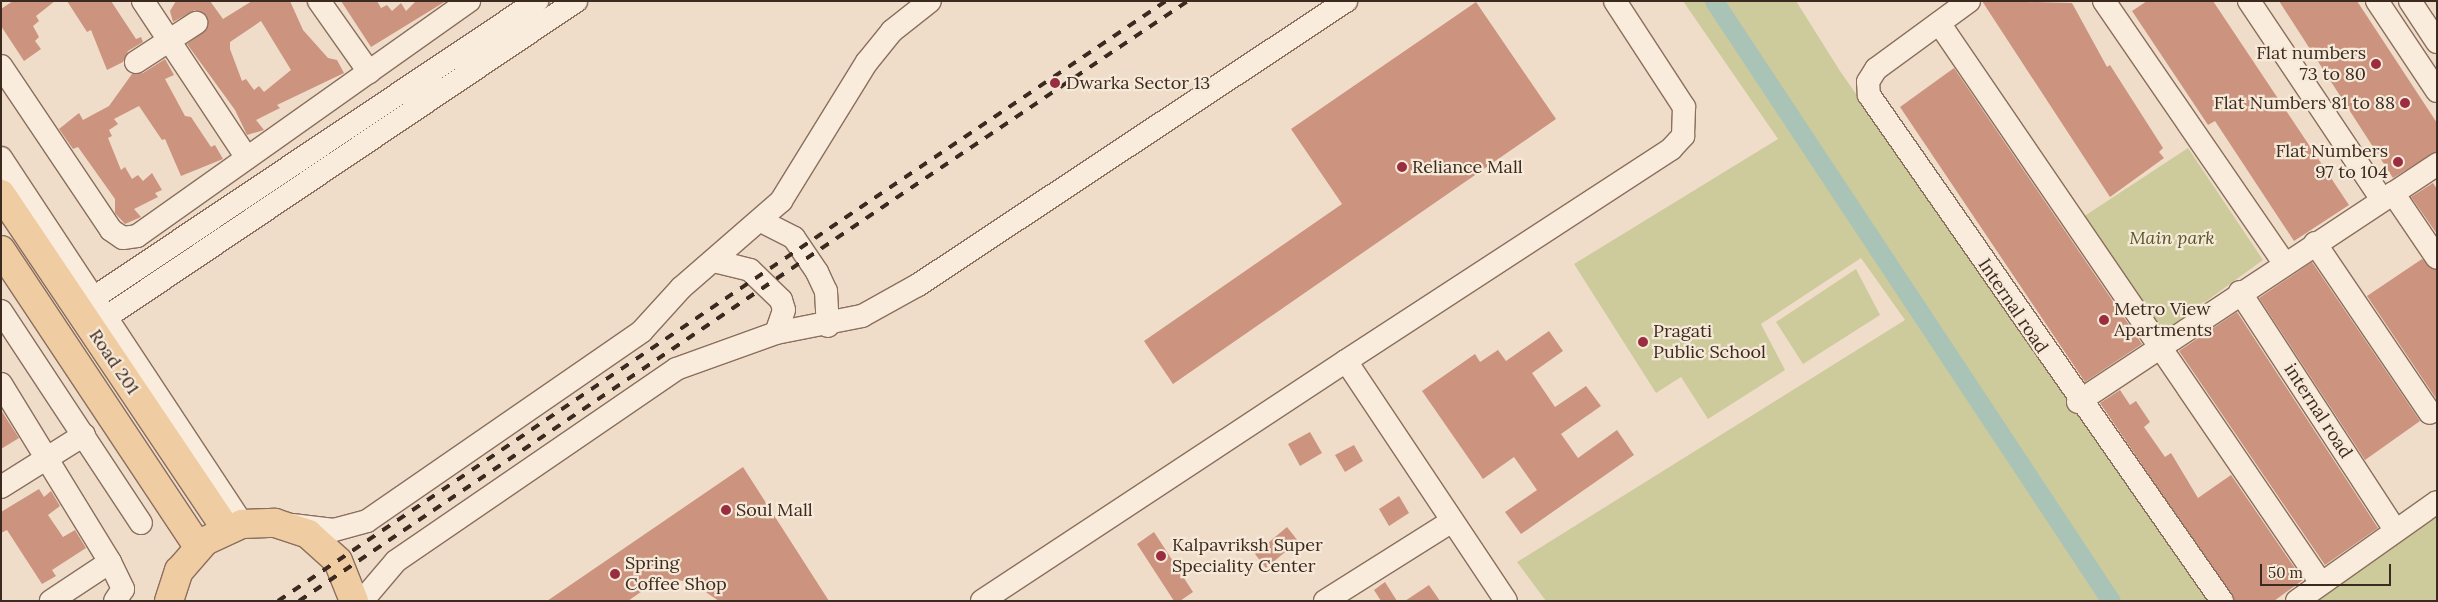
<!DOCTYPE html>
<style>
body{margin:0}
#map{position:relative;width:2438px;height:602px;overflow:hidden;background:#efddc9;font-family:Lora,serif}
div>[style]{position:absolute}
.green>*{inset:0;background:#cdcb9c}
.canal>*{height:19px;margin:-9.5px;padding:0 9.5px;transform-origin:9.5px;border-radius:9.5px;background:#a9c3b7}
.building>*{inset:0;background:#cc937f}
.roads{filter:drop-shadow(1px 0 #8b6f5d) drop-shadow(-1px 0 #8b6f5d) drop-shadow(0 1px #8b6f5d) drop-shadow(0 -1px #8b6f5d)}
.minor>*{height:22px;margin:-11px;padding:0 11px;transform-origin:11px;border-radius:11px;background:#f9ecdc}
.major>*{height:28px;margin:-14px;padding:0 14px;transform-origin:14px;border-radius:14px;background:#f0cca2}
.rail>*{height:4px;margin-top:-2px;transform-origin:0;background:repeating-linear-gradient(90deg,#3c2a21 0 9px,transparent 0 18px)}
.dots>*{width:14px;height:14px;translate:-50% -50%;box-sizing:border-box;border:2px solid #f6e9d8;border-radius:50%}
span{translate:-50% -50%;white-space:nowrap;text-align:center;line-height:1.15;-webkit-text-stroke:4.5px #f6e9d8;paint-order:stroke}
.poi-label{font-size:18px;color:#3c2a21}
.right{translate:-100% -50%;text-align:right}
.left{translate:0 -50%;text-align:left}
.park-label{font-size:18px;color:#535827;font-style:italic}
.street-label{font-size:18px;color:#3c2a21}
.frame{position:absolute;inset:0;border:2px solid #3c2a21;pointer-events:none}
.scale{position:absolute;left:2260px;top:564px;width:131px;height:22px;box-sizing:border-box;border:2px solid #3c2a21;border-top:0;padding-left:6px;font-size:15px;line-height:18px;white-space:nowrap;color:#3c2a21;-webkit-text-stroke:4px #f6e9d8;paint-order:stroke}
</style>
<div id="map">
<div class="green">
<div style="clip-path:polygon(1683px 1px,1796px 1px,1840px 71px,2210px 601px,1546px 601px,1517px 562px,1905px 320px,1861px 258px,1761px 324px,1785px 370px,1708px 419px,1681px 377px,1656px 393px,1574px 264px,1778px 139px)"></div>
<div style="clip-path:polygon(2188px 148px,2263px 260px,2161px 334px,2083px 217px)"></div>
<div style="clip-path:polygon(1856px 269px,1880px 315px,1803px 364px,1776px 322px)"></div>
<div style="clip-path:polygon(2437px 514px,2437px 601px,2312px 601px)"></div>
</div>
<div class="canal">
<div style="left:1714px;top:1px;width:719px;rotate:56.51deg"></div>
</div>
<div class="building">
<div style="clip-path:polygon(13px 1px,55px 1px,36px 16px,39px 21px,33px 26px,39px 37px,35px 41px,41px 49px,24px 61px,1px 26px,1px 9px)"></div>
<div style="clip-path:polygon(67px 1px,111px 1px,136px 39px,141px 37px,143px 42px,128px 51px,123px 62px,107px 70px,91px 30px,87px 32px)"></div>
<div style="clip-path:polygon(evenodd,176px 1px,210px 1px,223px 19px,252px 1px,290px 1px,303px 30px,328px 58px,337px 60px,344px 73px,277px 105px,280px 108px,256px 120px,264px 130px,247px 135px,235px 110px,187px 44px,207px 29px,207px 16px,195px 10px,173px 22px,170px 11px,176px 1px,261px 21px,291px 70px,264px 92px,259px 86px,254px 90px,246px 79px,242px 81px,230px 49px,230px 42px,261px 21px)"></div>
<div style="clip-path:polygon(341px 1px,377px 1px,381px 8px,387px 5px,392px 11px,401px 3px,406px 11px,416px 1px,446px 1px,371px 47px)"></div>
<div style="clip-path:polygon(1982px 1px,2072px 3px,2107px 67px,2110px 65px,2163px 148px,2159px 152px,2164px 158px,2110px 197px)"></div>
<div style="clip-path:polygon(2147px 1px,2213px 1px,2349px 205px,2294px 241px,2215px 121px,2208px 125px,2132px 11px)"></div>
<div style="clip-path:polygon(2279px 1px,2357px 1px,2437px 123px,2437px 151px,2393px 178px)"></div>
<div style="clip-path:polygon(1476px 2px,1556px 119px,1173px 384px,1144px 341px,1342px 204px,1291px 129px)"></div>
<div style="clip-path:polygon(165px 59px,174px 75px,165px 79px,185px 116px,191px 117px,211px 147px,215px 145px,223px 159px,181px 176px,165px 139px,162px 140px,139px 106px,114px 119px,118px 124px,109px 130px,112px 136px,108px 138px,121px 170px,125px 167px,132px 179px,138px 175px,143px 181px,152px 173px,162px 190px,155px 193px,158px 197px,134px 209px,141px 217px,125px 224px,115px 213px,115px 199px,78px 147px,73px 149px,59px 129px,79px 113px,83px 120px,109px 106px,132px 74px,143px 73px)"></div>
<div style="clip-path:polygon(1954px 68px,2142px 344px,2085px 382px,1900px 107px)"></div>
<div style="clip-path:polygon(2433px 183px,2437px 189px,2437px 234px,2411px 197px)"></div>
<div style="clip-path:polygon(2422px 259px,2437px 271px,2437px 400px,2367px 296px)"></div>
<div style="clip-path:polygon(2312px 262px,2420px 421px,2365px 460px,2259px 298px)"></div>
<div style="clip-path:polygon(2237px 312px,2378px 528px,2325px 565px,2179px 351px)"></div>
<div style="clip-path:polygon(1549px 331px,1563px 351px,1532px 373px,1555px 407px,1586px 386px,1601px 406px,1561px 434px,1578px 458px,1617px 430px,1634px 455px,1521px 534px,1505px 512px,1537px 490px,1514px 457px,1483px 479px,1422px 391px,1475px 354px,1480px 362px,1498px 350px,1506px 361px)"></div>
<div style="clip-path:polygon(2120px 390px,2130px 405px,2136px 401px,2150px 422px,2144px 427px,2165px 457px,2171px 453px,2198px 498px,2231px 475px,2303px 580px,2274px 601px,2235px 601px,2100px 403px)"></div>
<div style="clip-path:polygon(1px 410px,19px 438px,1px 449px)"></div>
<div style="clip-path:polygon(1310px 432px,1322px 453px,1300px 466px,1288px 444px)"></div>
<div style="clip-path:polygon(1354px 445px,1363px 461px,1345px 472px,1335px 455px)"></div>
<div style="clip-path:polygon(743px 467px,829px 601px,719px 601px,692px 583px,674px 579px,655px 582px,628px 601px,547px 601px)"></div>
<div style="clip-path:polygon(39px 489px,44px 497px,51px 491px,60px 506px,48px 515px,63px 537px,75px 530px,86px 548px,52px 570px,56px 576px,42px 584px,7px 530px,1px 533px,1px 512px)"></div>
<div style="clip-path:polygon(1399px 496px,1409px 513px,1389px 526px,1379px 509px)"></div>
<div style="clip-path:polygon(1287px 527px,1298px 541px,1266px 568px,1255px 554px)"></div>
<div style="clip-path:polygon(1154px 532px,1193px 592px,1180px 601px,1174px 601px,1137px 544px)"></div>
<div style="clip-path:polygon(1385px 582px,1397px 601px,1381px 601px,1374px 590px)"></div>
<div style="clip-path:polygon(1429px 585px,1440px 601px,1405px 601px)"></div>
</div>
<div class="roads">
<div class="minor">
<div style="left:143px;top:1px;width:188px;rotate:56.5deg"></div>
<div style="left:319px;top:1px;width:87px;rotate:54.8deg"></div>
<div style="left:1969px;top:1px;width:115px;rotate:143.8deg"></div>
<div style="left:1876px;top:69px;width:15px;rotate:122deg"></div>
<div style="left:1868px;top:82px;width:13px;rotate:86deg"></div>
<div style="left:1869px;top:95px;width:617px;rotate:55.1deg"></div>
<div style="left:2104px;top:1px;width:318px;rotate:55.5deg"></div>
<div style="left:2249px;top:1px;width:239px;rotate:56.2deg"></div>
<div style="left:2377px;top:1px;width:108px;rotate:56.3deg"></div>
<div style="left:2410px;top:1px;width:49px;rotate:56.6deg"></div>
<div style="left:1939px;top:23px;width:678px;rotate:55.7deg"></div>
<div style="left:136px;top:62px;width:72px;rotate:-33deg"></div>
<div style="left:1px;top:66px;width:197px;rotate:56.1deg"></div>
<div style="left:111px;top:230px;width:14px;rotate:34deg"></div>
<div style="left:123px;top:238px;width:14px;rotate:-8deg"></div>
<div style="left:137px;top:236px;width:407px;rotate:-35.3deg"></div>
<div style="left:1px;top:158px;width:438px;rotate:56.6deg"></div>
<div style="left:2393px;top:193px;width:78px;rotate:55.9deg"></div>
<div style="left:761px;top:221px;width:37px;rotate:27deg"></div>
<div style="left:794px;top:238px;width:41px;rotate:55.9deg"></div>
<div style="left:817px;top:272px;width:21px;rotate:65deg"></div>
<div style="left:826px;top:291px;width:35px;rotate:87deg"></div>
<div style="left:2315px;top:243px;width:205px;rotate:55.9deg"></div>
<div style="left:714px;top:261px;width:37px;rotate:14deg"></div>
<div style="left:750px;top:270px;width:43px;rotate:44.1deg"></div>
<div style="left:781px;top:300px;width:10px;rotate:73deg"></div>
<div style="left:784px;top:310px;width:24px;rotate:109deg"></div>
<div style="left:2240px;top:292px;width:285px;rotate:56.9deg"></div>
<div style="left:92px;top:299px;width:536px;rotate:-33.81deg"></div>
<div style="left:1px;top:311px;width:254px;rotate:56.6deg"></div>
<div style="left:105px;top:318px;width:568px;rotate:-33.94deg"></div>
<div style="left:1346px;top:361px;width:388px;rotate:-33.1deg"></div>
<div style="left:1671px;top:149px;width:18px;rotate:-47deg"></div>
<div style="left:1683px;top:136px;width:29px;rotate:-88deg"></div>
<div style="left:1684px;top:107px;width:126px;rotate:-123.1deg"></div>
<div style="left:1px;top:384px;width:209px;rotate:58.5deg"></div>
<div style="left:110px;top:562px;width:71px;rotate:146.5deg"></div>
<div style="left:2078px;top:402px;width:431px;rotate:-33.5deg"></div>
<div style="left:1px;top:487px;width:98px;rotate:-32.1deg"></div>
<div style="left:292px;top:525px;width:42px;rotate:6.8deg"></div>
<div style="left:334px;top:530px;width:34px;rotate:-15deg"></div>
<div style="left:367px;top:521px;width:334px;rotate:-34.6deg"></div>
<div style="left:642px;top:331px;width:58px;rotate:-47.8deg"></div>
<div style="left:681px;top:288px;width:133px;rotate:-41deg"></div>
<div style="left:781px;top:201px;width:163px;rotate:-58.3deg"></div>
<div style="left:867px;top:62px;width:40px;rotate:-51deg"></div>
<div style="left:892px;top:31px;width:48px;rotate:-38.3deg"></div>
<div style="left:110px;top:562px;width:30px;rotate:64deg"></div>
<div style="left:123px;top:589px;width:14px;rotate:124deg"></div>
<div style="left:362px;top:601px;width:52px;rotate:-49.6deg"></div>
<div style="left:396px;top:561px;width:340px;rotate:-34.4deg"></div>
<div style="left:676px;top:369px;width:106px;rotate:-19.8deg"></div>
<div style="left:776px;top:333px;width:88px;rotate:-11.2deg"></div>
<div style="left:862px;top:316px;width:64px;rotate:-29deg"></div>
<div style="left:918px;top:285px;width:514px;rotate:-33.57deg"></div>
<div style="left:982px;top:601px;width:436px;rotate:-33.4deg"></div>
<div style="left:1346px;top:361px;width:288px;rotate:56.3deg"></div>
<div style="left:1325px;top:601px;width:150px;rotate:-32.2deg"></div>
<div style="left:2297px;top:601px;width:171px;rotate:-35.3deg"></div>
</div>
<div class="major">
<div style="left:1px;top:194px;width:404px;rotate:56.1deg"></div>
<div style="left:1px;top:250px;width:356px;rotate:56.4deg"></div>
<div style="left:169px;top:601px;width:32px;rotate:-72deg"></div>
<div style="left:179px;top:571px;width:40px;rotate:-49deg"></div>
<div style="left:205px;top:541px;width:41px;rotate:-24.7deg"></div>
<div style="left:242px;top:524px;width:33px;rotate:-2deg"></div>
<div style="left:275px;top:523px;width:35px;rotate:18deg"></div>
<div style="left:308px;top:534px;width:40px;rotate:42deg"></div>
<div style="left:338px;top:561px;width:43px;rotate:68.2deg"></div>
</div>
</div>
<div class="rail">
<div style="left:278px;top:601px;width:1072px;rotate:-34.05deg"></div>
<div style="left:299px;top:601px;width:1073px;rotate:-34.02deg"></div>
</div>
<div class="dots">
<div style="left:2376px;top:64px;background:#9a2d3f"></div>
<div style="left:1055px;top:83px;background:#9a2d3f"></div>
<div style="left:2405px;top:103px;background:#9a2d3f"></div>
<div style="left:2398px;top:162px;background:#9a2d3f"></div>
<div style="left:1402px;top:167px;background:#9a2d3f"></div>
<div style="left:2104px;top:320px;background:#9a2d3f"></div>
<div style="left:1643px;top:342px;background:#9a2d3f"></div>
<div style="left:726px;top:510px;background:#9a2d3f"></div>
<div style="left:1161px;top:556px;background:#9a2d3f"></div>
<div style="left:615px;top:574px;background:#9a2d3f"></div>
</div>
<div class="poi-label">
<span class="right" style="left:2366px;top:64px">Flat numbers<br>73 to 80</span>
<span class="left" style="left:1066px;top:83px">Dwarka Sector 13</span>
<span class="right" style="left:2395px;top:103px">Flat Numbers 81 to 88</span>
<span class="right" style="left:2388px;top:162px">Flat Numbers<br>97 to 104</span>
<span class="left" style="left:1412px;top:167px">Reliance Mall</span>
<span class="left" style="left:2114px;top:320px">Metro View<br>Apartments</span>
<span class="left" style="left:1653px;top:342px">Pragati<br>Public School</span>
<span class="left" style="left:736px;top:510px">Soul Mall</span>
<span class="left" style="left:1172px;top:556px">Kalpavriksh Super<br>Speciality Center</span>
<span class="left" style="left:625px;top:574px">Spring<br>Coffee Shop</span>
</div>
<div class="park-label">
<span style="left:2172px;top:238px">Main park</span>
</div>
<div class="street-label">
<span style="left:2013px;top:306px;rotate:56deg">Internal road</span>
<span style="left:114px;top:362px;rotate:56deg">Road 201</span>
<span style="left:2318px;top:411px;rotate:57deg">internal road</span>
</div>
<div class="frame"></div>
<div class="scale">50 m</div>
</div>
